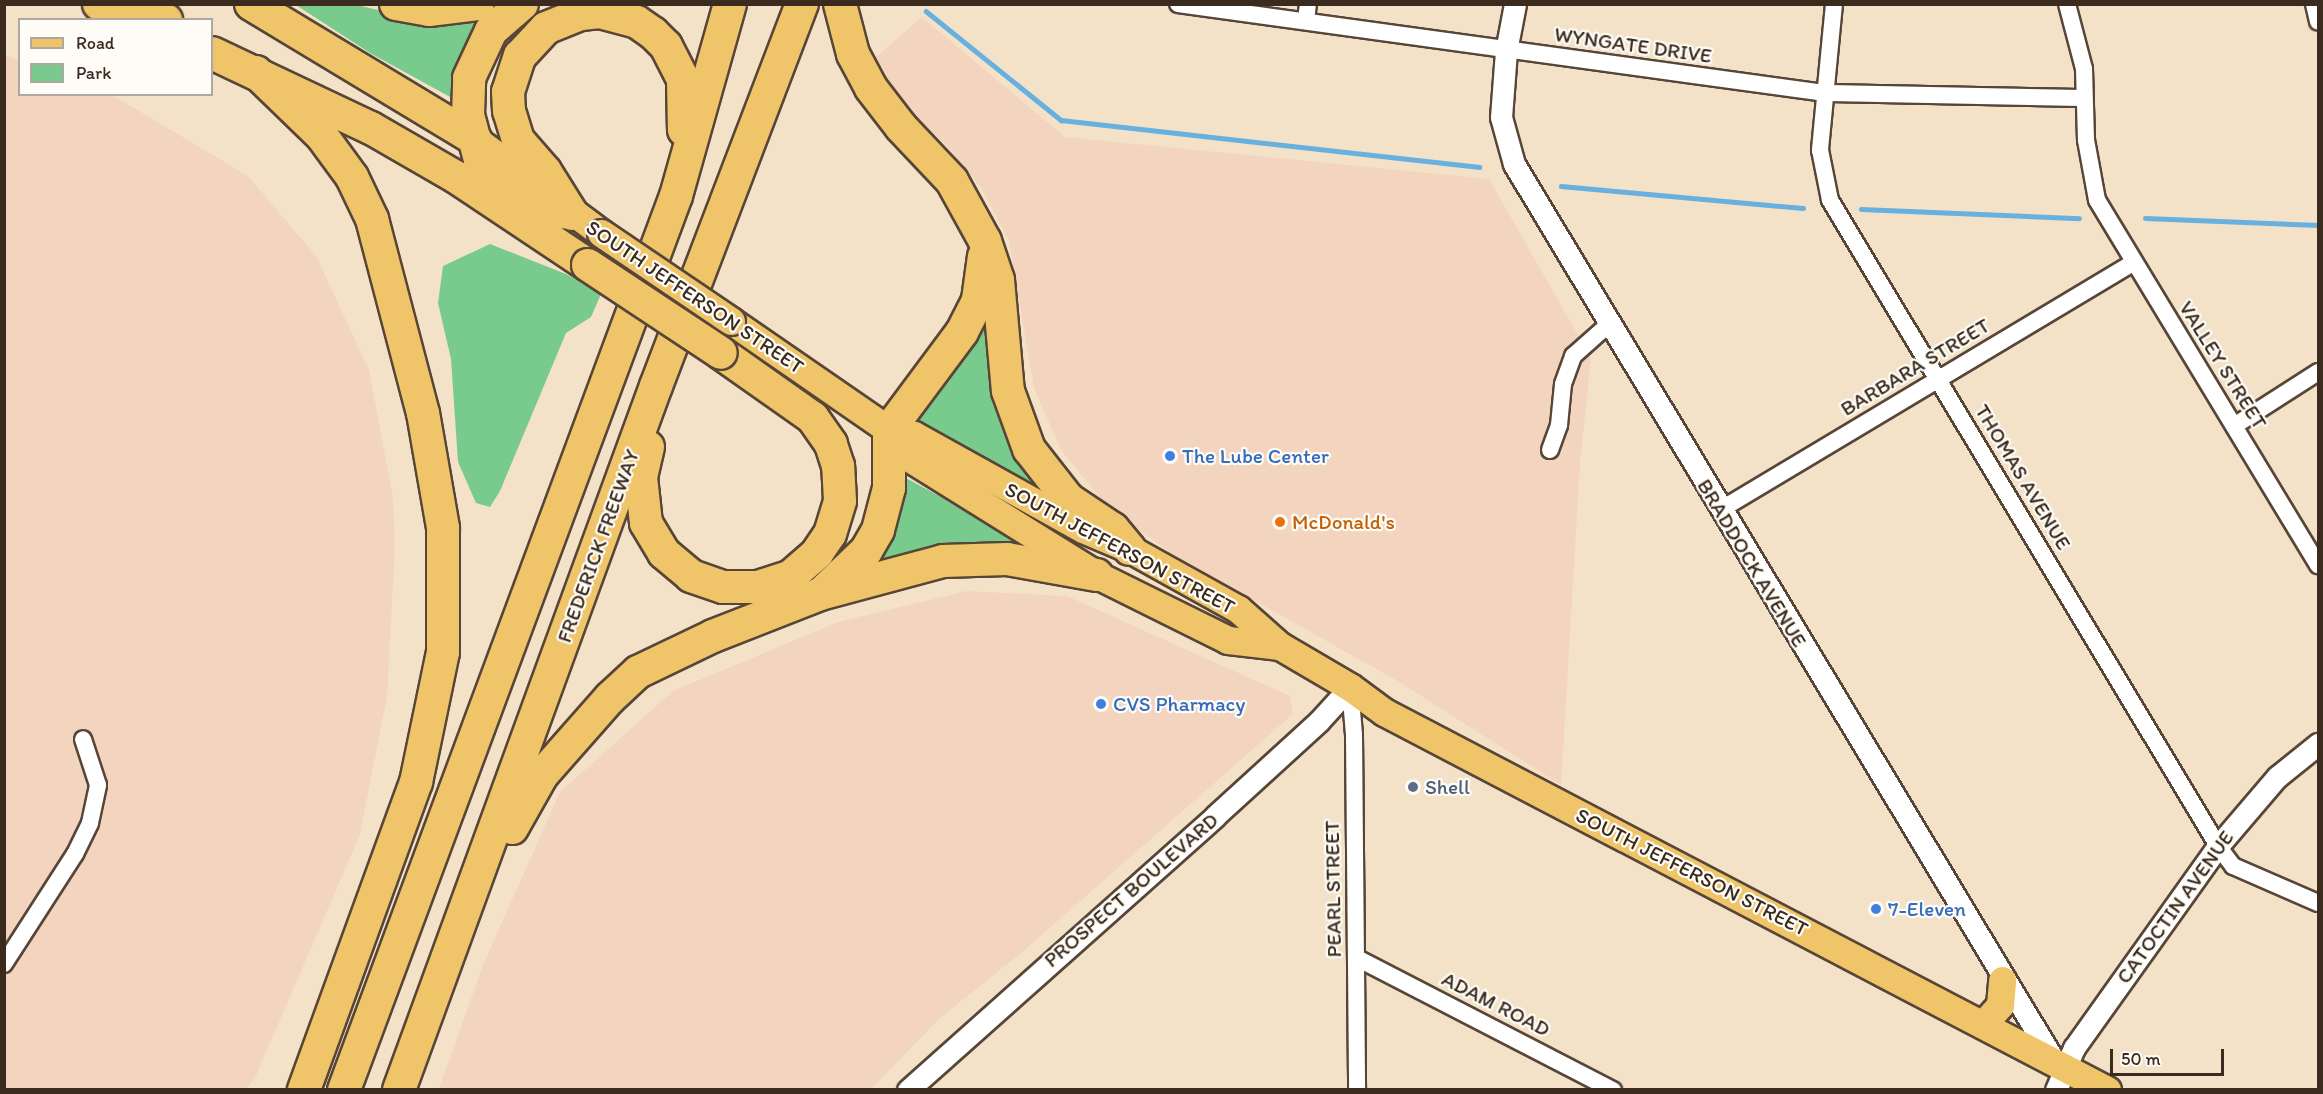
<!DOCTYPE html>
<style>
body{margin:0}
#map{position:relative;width:2323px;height:1094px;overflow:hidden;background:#f4e2c8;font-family:Itim,sans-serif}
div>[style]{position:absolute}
.built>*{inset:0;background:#f3d4be}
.green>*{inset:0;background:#79cb8d}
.stream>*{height:4.5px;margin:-2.25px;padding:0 2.25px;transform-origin:2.25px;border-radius:2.25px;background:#68b0e0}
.roads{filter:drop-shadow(2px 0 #574638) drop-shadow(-2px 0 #574638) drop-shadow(0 2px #574638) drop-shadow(0 -2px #574638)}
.minor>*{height:16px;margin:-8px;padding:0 8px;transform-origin:8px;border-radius:8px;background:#fff}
.tertiary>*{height:21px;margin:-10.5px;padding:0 10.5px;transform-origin:10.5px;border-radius:10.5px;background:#fff}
.primary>*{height:27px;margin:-13.5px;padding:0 13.5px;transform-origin:13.5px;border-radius:13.5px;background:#f0c469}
.motorway>*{height:32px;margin:-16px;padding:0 16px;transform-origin:16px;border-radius:16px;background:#f0c469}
.bridges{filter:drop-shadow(2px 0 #574638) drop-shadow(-2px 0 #574638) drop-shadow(0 2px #574638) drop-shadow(0 -2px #574638)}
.primary-bridge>*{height:27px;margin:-13.5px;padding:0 13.5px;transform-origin:13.5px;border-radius:13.5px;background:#f0c469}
.motorway-bridge>*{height:32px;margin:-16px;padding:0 16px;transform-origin:16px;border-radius:16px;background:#f0c469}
.dots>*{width:16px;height:16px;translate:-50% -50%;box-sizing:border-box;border:3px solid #fdfcf7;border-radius:50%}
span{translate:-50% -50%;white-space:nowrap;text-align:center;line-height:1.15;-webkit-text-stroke:4.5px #fdfcf7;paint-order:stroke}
.street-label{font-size:21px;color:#3b2a1e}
.shop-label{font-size:21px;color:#366cbe}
.left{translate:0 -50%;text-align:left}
.food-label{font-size:21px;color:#c56008}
.service-label{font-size:21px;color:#4e5e75}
.frame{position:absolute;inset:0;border:6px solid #3b2a1e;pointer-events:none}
.legend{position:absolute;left:18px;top:18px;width:195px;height:78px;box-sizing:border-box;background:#fdfcf7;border:2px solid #afa8a0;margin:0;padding:8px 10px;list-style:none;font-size:18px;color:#3b2a1e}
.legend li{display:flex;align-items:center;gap:12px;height:30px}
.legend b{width:30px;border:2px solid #afa8a0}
.scale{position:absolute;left:2110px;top:1049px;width:114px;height:27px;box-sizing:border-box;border:3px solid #3b2a1e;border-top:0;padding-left:8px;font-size:18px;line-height:21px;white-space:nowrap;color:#3b2a1e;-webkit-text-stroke:4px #fdfcf7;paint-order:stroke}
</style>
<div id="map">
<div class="built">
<div style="clip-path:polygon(922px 17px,1065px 137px,1489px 179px,1591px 358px,1580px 463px,1561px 785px,1396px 680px,1172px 554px,1109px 508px,1061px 450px,1034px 388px,1009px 241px,981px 188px,950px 149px,895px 97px,875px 58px)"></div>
<div style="clip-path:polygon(5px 56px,19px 60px,20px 94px,112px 95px,248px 176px,316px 256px,369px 370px,393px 498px,395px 545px,387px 697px,360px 834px,255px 1078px,246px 1090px,5px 1090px)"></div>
<div style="clip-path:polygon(967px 591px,1067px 596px,1290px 696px,1293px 714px,1020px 954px,940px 1018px,871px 1089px,439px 1089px,483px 965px,560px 792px,673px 691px,838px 622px)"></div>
</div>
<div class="green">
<div style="clip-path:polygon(296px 5px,357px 5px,390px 13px,453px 15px,494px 8px,456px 98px,452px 98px,370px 53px)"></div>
<div style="clip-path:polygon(490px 244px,566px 274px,601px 294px,591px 317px,566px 333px,500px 491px,490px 507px,476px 503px,458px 462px,451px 359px,438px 303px,443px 266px)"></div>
<div style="clip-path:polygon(986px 303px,1055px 498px,974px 456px,917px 419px)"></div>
<div style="clip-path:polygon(906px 478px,917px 484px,1041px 551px,876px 567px,895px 533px)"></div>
</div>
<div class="stream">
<div style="left:926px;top:11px;width:174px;rotate:38.9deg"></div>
<div style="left:1061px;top:120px;width:421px;rotate:6.4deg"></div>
<div style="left:1561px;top:186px;width:243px;rotate:5.2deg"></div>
<div style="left:1861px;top:209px;width:218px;rotate:2.4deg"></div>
<div style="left:2145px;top:218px;width:173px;rotate:2.3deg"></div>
</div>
<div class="roads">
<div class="minor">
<div style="left:1178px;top:4px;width:652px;rotate:7.84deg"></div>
<div style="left:1824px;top:93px;width:260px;rotate:1.1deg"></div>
<div style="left:1834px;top:4px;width:147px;rotate:95.5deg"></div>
<div style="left:1820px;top:150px;width:51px;rotate:78.7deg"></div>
<div style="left:1830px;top:200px;width:754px;rotate:59.01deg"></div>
<div style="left:2218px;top:846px;width:25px;rotate:53deg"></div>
<div style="left:2233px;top:866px;width:93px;rotate:23.5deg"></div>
<div style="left:2067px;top:4px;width:67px;rotate:75.3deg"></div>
<div style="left:2084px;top:69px;width:71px;rotate:88.4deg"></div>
<div style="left:2086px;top:140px;width:61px;rotate:79.6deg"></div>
<div style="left:2097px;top:200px;width:427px;rotate:58.8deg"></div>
<div style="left:2314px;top:4px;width:18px;rotate:77deg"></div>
<div style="left:1306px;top:20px;width:16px;rotate:-83deg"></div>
<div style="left:2234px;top:426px;width:100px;rotate:-32.7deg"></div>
<div style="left:1550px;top:450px;width:27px;rotate:-70deg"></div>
<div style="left:1559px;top:425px;width:41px;rotate:-84.4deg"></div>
<div style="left:1563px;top:384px;width:30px;rotate:-70deg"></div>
<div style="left:1573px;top:356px;width:48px;rotate:-41.6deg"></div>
<div style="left:1720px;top:510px;width:481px;rotate:-30.9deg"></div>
<div style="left:1350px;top:687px;width:48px;rotate:85.2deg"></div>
<div style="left:1354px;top:735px;width:355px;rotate:89.5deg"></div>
<div style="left:1357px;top:958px;width:288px;rotate:27.3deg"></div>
<div style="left:4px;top:964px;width:131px;rotate:-57.2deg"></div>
<div style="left:75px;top:854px;width:34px;rotate:-64deg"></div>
<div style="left:90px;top:823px;width:39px;rotate:-78deg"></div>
<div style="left:98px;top:785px;width:48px;rotate:-108.1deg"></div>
</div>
<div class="tertiary">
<div style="left:1515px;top:4px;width:48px;rotate:100.8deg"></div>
<div style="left:1506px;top:51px;width:66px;rotate:94.3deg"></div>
<div style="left:1501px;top:117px;width:49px;rotate:74.5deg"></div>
<div style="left:1514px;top:164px;width:1045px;rotate:58.94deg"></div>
<div style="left:908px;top:1090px;width:411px;rotate:-41.7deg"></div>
<div style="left:1215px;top:816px;width:141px;rotate:-42.4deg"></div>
<div style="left:1319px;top:721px;width:46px;rotate:-47.6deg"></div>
<div style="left:2056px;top:1090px;width:46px;rotate:-66.8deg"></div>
<div style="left:2074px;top:1048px;width:248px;rotate:-54.5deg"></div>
<div style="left:2218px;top:846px;width:91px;rotate:-49.5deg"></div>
<div style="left:2277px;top:777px;width:53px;rotate:-38.8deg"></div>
</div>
<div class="primary">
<div style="left:475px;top:139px;width:157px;rotate:36.7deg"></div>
<div style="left:500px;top:189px;width:49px;rotate:31.8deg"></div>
<div style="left:542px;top:215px;width:30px;rotate:-2deg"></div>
<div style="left:731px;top:321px;width:192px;rotate:34.6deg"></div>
<div style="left:889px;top:430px;width:25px;rotate:11deg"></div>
<div style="left:914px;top:435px;width:193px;rotate:29.1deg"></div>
<div style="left:1083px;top:529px;width:51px;rotate:23.1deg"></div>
<div style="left:1130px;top:549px;width:124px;rotate:29.1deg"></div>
<div style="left:1238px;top:609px;width:56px;rotate:41.4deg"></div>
<div style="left:1280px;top:646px;width:81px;rotate:30.4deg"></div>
<div style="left:1350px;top:687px;width:42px;rotate:36.3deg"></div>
<div style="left:1384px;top:712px;width:816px;rotate:27.6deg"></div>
<div style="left:889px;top:430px;width:23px;rotate:67deg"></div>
<div style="left:898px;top:451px;width:234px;rotate:31.9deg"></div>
<div style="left:1097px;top:575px;width:146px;rotate:26.4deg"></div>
<div style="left:1228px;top:640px;width:52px;rotate:6.6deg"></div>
<div style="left:1984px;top:1023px;width:24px;rotate:-48deg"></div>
<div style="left:2000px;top:1005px;width:25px;rotate:-85deg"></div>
</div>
<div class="motorway">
<div style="left:99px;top:4px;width:69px;rotate:13.4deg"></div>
<div style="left:251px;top:4px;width:262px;rotate:31.1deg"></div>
<div style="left:396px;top:4px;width:34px;rotate:10deg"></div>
<div style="left:429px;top:10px;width:49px;rotate:-7deg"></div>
<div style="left:840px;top:4px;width:52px;rotate:75.4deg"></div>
<div style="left:853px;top:54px;width:38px;rotate:62deg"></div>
<div style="left:871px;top:88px;width:49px;rotate:52.4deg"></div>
<div style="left:901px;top:127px;width:74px;rotate:46.6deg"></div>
<div style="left:952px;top:181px;width:68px;rotate:61.2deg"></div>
<div style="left:985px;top:241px;width:41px;rotate:71.6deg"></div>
<div style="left:998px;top:280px;width:111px;rotate:84.9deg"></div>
<div style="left:1008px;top:391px;width:62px;rotate:70.1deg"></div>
<div style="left:1029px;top:449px;width:63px;rotate:52deg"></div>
<div style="left:1068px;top:499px;width:54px;rotate:33.7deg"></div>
<div style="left:1113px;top:529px;width:26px;rotate:50deg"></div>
<div style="left:212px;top:53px;width:176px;rotate:25.3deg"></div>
<div style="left:371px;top:128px;width:98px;rotate:30deg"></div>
<div style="left:456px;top:177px;width:159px;rotate:33.7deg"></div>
<div style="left:256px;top:72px;width:92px;rotate:44.1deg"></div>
<div style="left:322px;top:136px;width:51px;rotate:53.8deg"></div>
<div style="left:352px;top:177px;width:47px;rotate:64.5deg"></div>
<div style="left:372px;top:219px;width:201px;rotate:75.3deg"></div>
<div style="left:423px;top:413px;width:117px;rotate:80.1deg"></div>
<div style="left:443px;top:528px;width:124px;rotate:90deg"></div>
<div style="left:443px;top:652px;width:133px;rotate:101.7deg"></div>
<div style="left:416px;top:782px;width:328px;rotate:110deg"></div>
<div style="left:493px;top:185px;width:28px;rotate:-117deg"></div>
<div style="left:480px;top:160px;width:47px;rotate:-104.9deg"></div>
<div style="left:468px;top:115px;width:37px;rotate:-88deg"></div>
<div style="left:469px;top:78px;width:52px;rotate:-64.9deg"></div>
<div style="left:491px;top:31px;width:41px;rotate:-41.1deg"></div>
<div style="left:572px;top:214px;width:51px;rotate:-122.1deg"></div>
<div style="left:545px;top:171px;width:41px;rotate:-131.1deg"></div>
<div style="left:518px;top:140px;width:30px;rotate:-107deg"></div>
<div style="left:509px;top:111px;width:19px;rotate:-93deg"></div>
<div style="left:508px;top:92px;width:38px;rotate:-72deg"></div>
<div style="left:520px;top:56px;width:38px;rotate:-47deg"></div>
<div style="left:546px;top:28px;width:38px;rotate:-22deg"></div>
<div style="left:581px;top:14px;width:19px;rotate:-6deg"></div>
<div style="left:600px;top:12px;width:38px;rotate:15deg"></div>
<div style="left:637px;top:22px;width:19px;rotate:35deg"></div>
<div style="left:653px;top:33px;width:18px;rotate:45deg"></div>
<div style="left:666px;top:46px;width:38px;rotate:63deg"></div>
<div style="left:683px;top:80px;width:50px;rotate:88.9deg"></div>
<div style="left:648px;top:447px;width:31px;rotate:103deg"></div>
<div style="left:641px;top:477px;width:46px;rotate:83.8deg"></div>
<div style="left:646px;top:523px;width:35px;rotate:59deg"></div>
<div style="left:664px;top:553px;width:35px;rotate:40deg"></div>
<div style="left:691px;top:576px;width:34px;rotate:19deg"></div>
<div style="left:723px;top:587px;width:35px"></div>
<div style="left:758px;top:587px;width:35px;rotate:-18deg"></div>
<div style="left:791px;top:576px;width:35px;rotate:-41deg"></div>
<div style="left:817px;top:553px;width:23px;rotate:-56deg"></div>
<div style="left:830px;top:534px;width:34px;rotate:-73deg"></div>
<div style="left:840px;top:501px;width:35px;rotate:-93deg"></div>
<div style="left:838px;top:466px;width:23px;rotate:-108deg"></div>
<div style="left:831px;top:444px;width:32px;rotate:-125deg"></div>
<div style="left:813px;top:418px;width:113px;rotate:-144.8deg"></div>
<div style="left:825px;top:590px;width:57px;rotate:-43.6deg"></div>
<div style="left:866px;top:551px;width:24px;rotate:-60deg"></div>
<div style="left:878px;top:530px;width:43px;rotate:-75.3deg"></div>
<div style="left:889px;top:488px;width:58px;rotate:-90deg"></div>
<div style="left:889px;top:430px;width:122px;rotate:-53.3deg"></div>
<div style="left:962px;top:332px;width:36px;rotate:-63deg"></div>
<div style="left:978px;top:300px;width:44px;rotate:-82.2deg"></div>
<div style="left:512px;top:828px;width:61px;rotate:-60.5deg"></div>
<div style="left:542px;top:775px;width:103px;rotate:-48.6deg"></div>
<div style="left:610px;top:698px;width:38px;rotate:-43deg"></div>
<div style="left:638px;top:672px;width:83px;rotate:-25.6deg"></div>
<div style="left:713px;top:636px;width:115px;rotate:-21.4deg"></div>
<div style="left:820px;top:594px;width:127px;rotate:-15deg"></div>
<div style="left:943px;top:561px;width:64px;rotate:-1.8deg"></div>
<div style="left:1007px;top:559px;width:91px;rotate:10.1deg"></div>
<div style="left:344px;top:1090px;width:954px;rotate:-69.63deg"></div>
<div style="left:676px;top:196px;width:199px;rotate:-74.3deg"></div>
<div style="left:399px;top:1090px;width:749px;rotate:-69.95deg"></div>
<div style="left:656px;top:386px;width:409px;rotate:-69.1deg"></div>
</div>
</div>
<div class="bridges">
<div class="primary-bridge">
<div style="left:601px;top:233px;width:157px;rotate:34.1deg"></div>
</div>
<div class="motorway-bridge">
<div style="left:588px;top:265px;width:159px;rotate:33.5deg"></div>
</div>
</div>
<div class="dots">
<div style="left:1170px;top:456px;background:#3f7fe0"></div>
<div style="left:1280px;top:522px;background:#e8710a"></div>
<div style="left:1101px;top:704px;background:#3f7fe0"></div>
<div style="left:1413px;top:787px;background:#5c6f8a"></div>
<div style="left:1876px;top:909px;background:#3f7fe0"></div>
</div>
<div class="street-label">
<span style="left:1633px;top:45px;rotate:8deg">WYNGATE DRIVE</span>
<span style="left:695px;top:297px;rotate:34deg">SOUTH JEFFERSON STREET</span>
<span style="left:2223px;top:365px;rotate:58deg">VALLEY STREET</span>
<span style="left:1915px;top:367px;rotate:-31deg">BARBARA STREET</span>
<span style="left:2023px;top:477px;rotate:59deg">THOMAS AVENUE</span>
<span style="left:598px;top:546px;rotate:-70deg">FREDERICK FREEWAY</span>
<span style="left:1120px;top:548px;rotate:28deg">SOUTH JEFFERSON STREET</span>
<span style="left:1752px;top:563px;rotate:59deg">BRADDOCK AVENUE</span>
<span style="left:1692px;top:872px;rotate:27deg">SOUTH JEFFERSON STREET</span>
<span style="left:1333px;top:889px;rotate:-91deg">PEARL STREET</span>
<span style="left:1131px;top:890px;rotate:-41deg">PROSPECT BOULEVARD</span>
<span style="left:2175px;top:907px;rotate:-54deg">CATOCTIN AVENUE</span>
<span style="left:1496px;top:1004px;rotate:27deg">ADAM ROAD</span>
</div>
<div class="shop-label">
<span class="left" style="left:1182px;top:456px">The Lube Center</span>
<span class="left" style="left:1113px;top:704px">CVS Pharmacy</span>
<span class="left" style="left:1888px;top:909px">7-Eleven</span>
</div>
<div class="food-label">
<span class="left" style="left:1292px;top:522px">McDonald's</span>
</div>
<div class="service-label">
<span class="left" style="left:1425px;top:787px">Shell</span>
</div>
<div class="frame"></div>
<ul class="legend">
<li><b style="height:8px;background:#f0c469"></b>Road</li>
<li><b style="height:16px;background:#79cb8d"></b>Park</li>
</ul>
<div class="scale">50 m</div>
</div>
